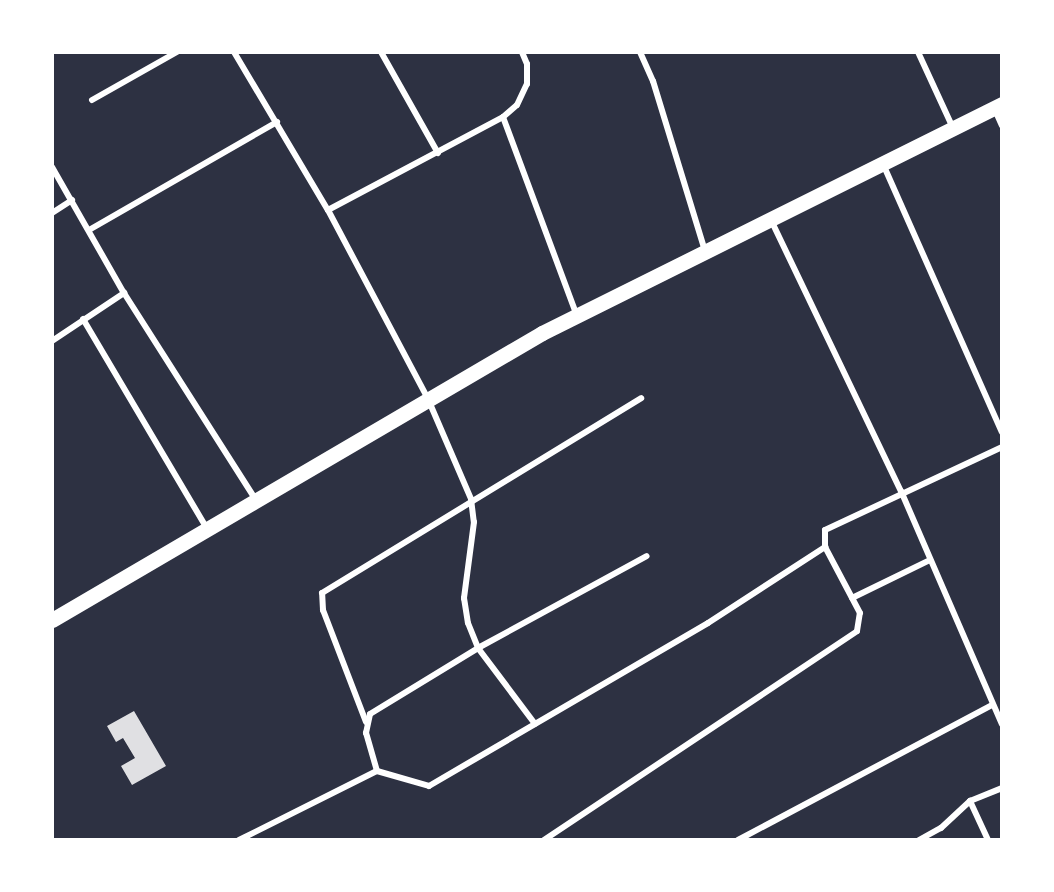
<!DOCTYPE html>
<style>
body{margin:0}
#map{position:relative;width:1054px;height:892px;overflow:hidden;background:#2d3142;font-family:"DejaVu Sans",sans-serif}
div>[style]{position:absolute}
.building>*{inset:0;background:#e0e0e3}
.minor>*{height:6px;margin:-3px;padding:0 3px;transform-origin:3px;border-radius:3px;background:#fff}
.primary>*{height:15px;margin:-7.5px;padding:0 7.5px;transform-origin:7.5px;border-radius:7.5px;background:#fff}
span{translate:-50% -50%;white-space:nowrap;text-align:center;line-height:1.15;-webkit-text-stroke:4.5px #fff;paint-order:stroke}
.frame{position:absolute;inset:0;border:54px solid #fff;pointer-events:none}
</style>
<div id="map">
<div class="building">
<div style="clip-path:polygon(134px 711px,166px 766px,132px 785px,121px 766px,135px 758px,123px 738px,116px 742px,107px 726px)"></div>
</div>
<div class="minor">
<div style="left:234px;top:52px;width:184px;rotate:59.3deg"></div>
<div style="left:328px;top:210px;width:214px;rotate:62.1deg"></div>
<div style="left:428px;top:399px;width:109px;rotate:66.7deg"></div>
<div style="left:471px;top:499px;width:23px;rotate:83deg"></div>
<div style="left:474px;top:522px;width:77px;rotate:97.5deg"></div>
<div style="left:464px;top:598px;width:25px;rotate:81deg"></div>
<div style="left:468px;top:623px;width:27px;rotate:68deg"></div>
<div style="left:478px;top:648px;width:95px;rotate:53.1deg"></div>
<div style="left:381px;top:52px;width:116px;rotate:60.6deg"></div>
<div style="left:640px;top:52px;width:32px;rotate:66deg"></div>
<div style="left:653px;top:81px;width:178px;rotate:73deg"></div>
<div style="left:918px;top:52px;width:84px;rotate:65.3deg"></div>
<div style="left:92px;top:100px;width:98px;rotate:-29.5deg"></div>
<div style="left:995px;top:110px;width:17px;rotate:66deg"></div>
<div style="left:503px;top:117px;width:212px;rotate:69.6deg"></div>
<div style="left:883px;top:164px;width:293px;rotate:66.1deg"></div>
<div style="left:52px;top:167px;width:145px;rotate:60.3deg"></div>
<div style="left:124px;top:293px;width:244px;rotate:57.5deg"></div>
<div style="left:328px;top:210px;width:198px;rotate:-28deg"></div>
<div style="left:503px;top:117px;width:18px;rotate:-41deg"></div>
<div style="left:517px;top:105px;width:23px;rotate:-65deg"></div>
<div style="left:527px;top:84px;width:20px;rotate:-90deg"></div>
<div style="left:527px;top:64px;width:13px;rotate:-113deg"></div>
<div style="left:52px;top:213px;width:24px;rotate:-33deg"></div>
<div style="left:771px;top:220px;width:301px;rotate:64.4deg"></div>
<div style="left:901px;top:491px;width:254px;rotate:66.6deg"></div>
<div style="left:89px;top:230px;width:217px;rotate:-29.9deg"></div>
<div style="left:83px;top:319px;width:242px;rotate:59.4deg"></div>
<div style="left:52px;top:341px;width:87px;rotate:-33.7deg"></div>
<div style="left:852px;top:598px;width:87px;rotate:-26deg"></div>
<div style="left:366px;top:722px;width:120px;rotate:-111deg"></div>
<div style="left:323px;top:610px;width:17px;rotate:-93deg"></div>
<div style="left:322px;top:593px;width:374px;rotate:-31.4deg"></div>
<div style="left:377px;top:771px;width:40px;rotate:-106deg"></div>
<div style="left:366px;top:733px;width:19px;rotate:-78deg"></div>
<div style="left:370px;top:714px;width:127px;rotate:-31.4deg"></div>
<div style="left:478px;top:648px;width:192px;rotate:-28.6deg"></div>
<div style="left:970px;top:801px;width:43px;rotate:65.2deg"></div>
<div style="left:239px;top:840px;width:154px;rotate:-26.6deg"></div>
<div style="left:377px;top:771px;width:54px;rotate:16.1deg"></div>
<div style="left:429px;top:786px;width:323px;rotate:-30.3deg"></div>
<div style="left:708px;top:623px;width:140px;rotate:-33deg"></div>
<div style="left:544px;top:840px;width:376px;rotate:-33.7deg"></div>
<div style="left:857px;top:631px;width:18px;rotate:-81deg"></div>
<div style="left:860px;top:613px;width:75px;rotate:-117.9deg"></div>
<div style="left:825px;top:547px;width:17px;rotate:-90deg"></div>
<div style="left:825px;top:530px;width:195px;rotate:-25.1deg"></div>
<div style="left:738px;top:840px;width:288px;rotate:-28deg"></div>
<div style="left:919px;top:840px;width:25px;rotate:-29deg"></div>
<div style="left:941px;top:828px;width:40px;rotate:-43deg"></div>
<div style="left:970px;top:801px;width:35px;rotate:-22deg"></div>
</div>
<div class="primary">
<div style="left:52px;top:620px;width:568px;rotate:-30.36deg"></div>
<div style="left:542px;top:333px;width:514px;rotate:-26.47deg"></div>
</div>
<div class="frame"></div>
</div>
